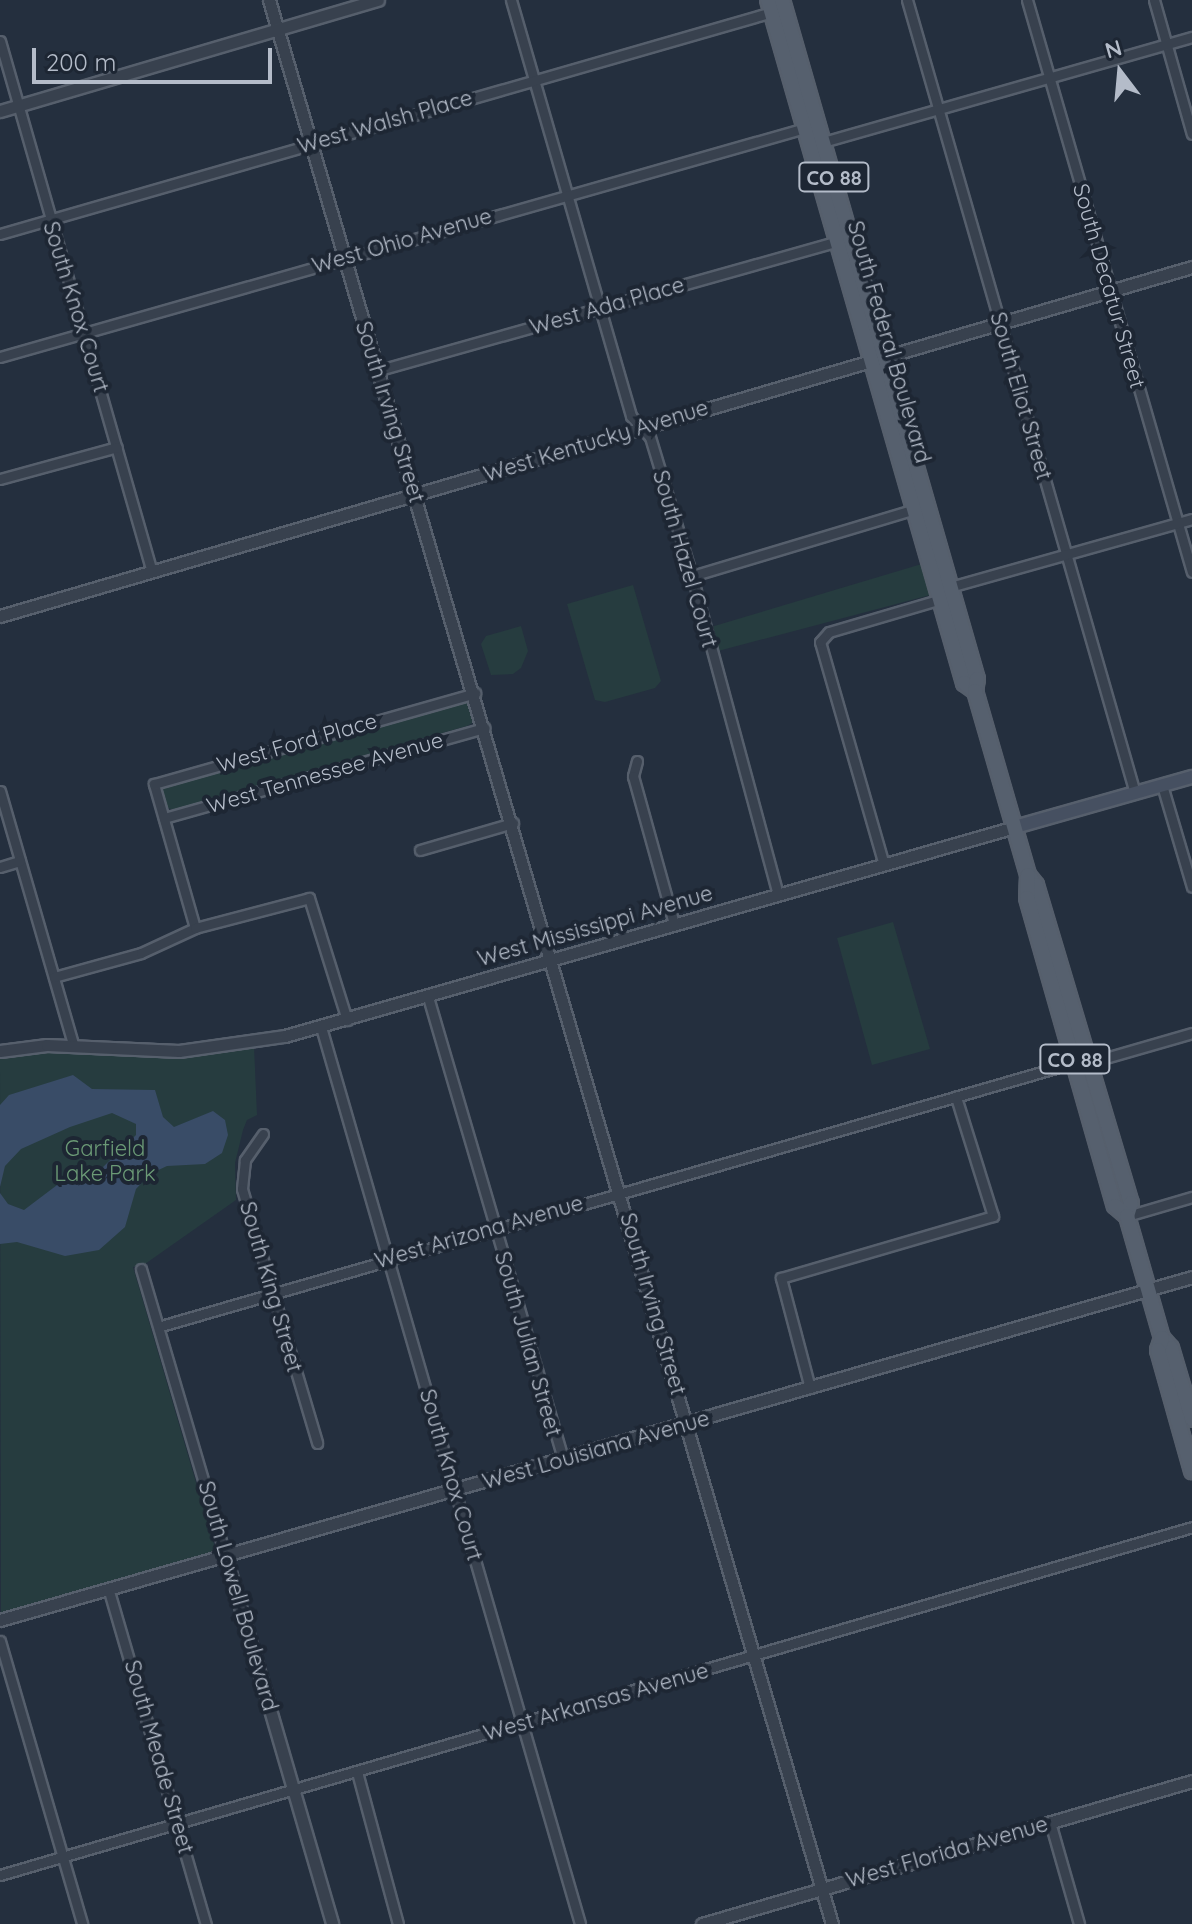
<!DOCTYPE html>
<style>
body{margin:0}
#map{position:relative;width:1192px;height:1924px;overflow:hidden;background:#242f3e;font-family:Quicksand,sans-serif}
div>[style]{position:absolute}
.green>*{inset:0;background:#263c3f}
.water>*{inset:0;background:#394c67}
.roads{filter:drop-shadow(2px 0 #565f6c) drop-shadow(-2px 0 #565f6c) drop-shadow(0 2px #565f6c) drop-shadow(0 -2px #565f6c)}
.minor>*{height:9px;margin:-4.5px;padding:0 4.5px;transform-origin:4.5px;border-radius:4.5px;background:#38414e}
.tertiary>*{height:11px;margin:-5.5px;padding:0 5.5px;transform-origin:5.5px;border-radius:5.5px;background:#38414e}
.secondary>*{height:12px;margin:-6px;padding:0 6px;transform-origin:6px;border-radius:6px;background:#465061}
.primary>*{height:14px;margin:-7px;padding:0 7px;transform-origin:7px;border-radius:7px;background:#56606e}
span{translate:-50% -50%;white-space:nowrap;text-align:center;line-height:1.15;-webkit-text-stroke:8px #1d2633;paint-order:stroke}
.shield-label span{padding:2px 6px;background:#1d2633;border:2px solid;border-radius:6px;-webkit-text-stroke-width:0}
.shield-label{font-size:20px;color:#b4bcc9;font-weight:700}
.street-label{font-size:22px;color:#b4bcc9}
.park-label{font-size:22px;color:#6b9a76}
.north{position:absolute;left:1080px;top:32px;width:80px;height:80px;-webkit-text-stroke:6px #1d2633;paint-order:stroke;rotate:344deg;font-size:22px;font-weight:700;line-height:32px;text-align:center;color:#b4bcc9}
.north::after{content:'';display:block;margin:auto;width:28px;height:36px;background:#b4bcc9;clip-path:polygon(50% 0,100% 100%,50% 72%,0 100%)}
.scale{position:absolute;left:32px;top:48px;width:240px;height:36px;box-sizing:border-box;border:4px solid #b4bcc9;border-top:0;padding-left:10px;font-size:24px;line-height:28px;white-space:nowrap;color:#b4bcc9;-webkit-text-stroke:6px #1d2633;paint-order:stroke}
</style>
<div id="map">
<div class="green">
<div style="clip-path:polygon(925px 563px,934px 594px,718px 651px,711px 627px)"></div>
<div style="clip-path:polygon(633px 585px,661px 681px,655px 688px,605px 702px,595px 700px,567px 604px)"></div>
<div style="clip-path:polygon(521px 626px,528px 651px,521px 668px,513px 674px,491px 675px,481px 644px,486px 636px)"></div>
<div style="clip-path:polygon(469px 699px,474px 722px,467px 726px,173px 810px,166px 807px,160px 786px)"></div>
<div style="clip-path:polygon(893px 922px,930px 1049px,872px 1065px,837px 938px)"></div>
<div style="clip-path:polygon(254px 1046px,257px 1115px,247px 1120px,243px 1130px,235px 1163px,236px 1200px,145px 1264px,133px 1267px,216px 1551px,1px 1614px,0 1056px,37px 1050px,160px 1056px)"></div>
</div>
<div class="water">
<div style="clip-path:polygon(73px 1075px,92px 1089px,155px 1090px,163px 1117px,174px 1127px,213px 1111px,225px 1120px,228px 1135px,222px 1153px,205px 1164px,167px 1166px,150px 1174px,136px 1189px,125px 1227px,99px 1250px,65px 1256px,17px 1242px,0 1244px,0 1193px,8px 1204px,24px 1210px,69px 1176px,86px 1176px,102px 1168px,136px 1135px,136px 1124px,112px 1113px,70px 1127px,21px 1149px,5px 1166px,0 1187px,0 1105px,9px 1095px)"></div>
</div>
<div class="roads">
<div class="minor">
<div style="left:511px;top:0;width:433px;rotate:73.9deg"></div>
<div style="left:631px;top:416px;width:28px;rotate:48deg"></div>
<div style="left:650px;top:437px;width:145px;rotate:73.2deg"></div>
<div style="left:692px;top:576px;width:329px;rotate:74.9deg"></div>
<div style="left:907px;top:0;width:825px;rotate:73.96deg"></div>
<div style="left:1027px;top:0;width:595px;rotate:73.91deg"></div>
<div style="left:1154px;top:0;width:139px;rotate:74.2deg"></div>
<div style="left:0;top:41px;width:552px;rotate:74.03deg"></div>
<div style="left:823px;top:142px;width:384px;rotate:-15.9deg"></div>
<div style="left:0;top:234px;width:803px;rotate:-16.04deg"></div>
<div style="left:0;top:357px;width:837px;rotate:-15.88deg"></div>
<div style="left:376px;top:371px;width:479px;rotate:-15.7deg"></div>
<div style="left:0;top:479px;width:121px;rotate:-15.3deg"></div>
<div style="left:692px;top:576px;width:233px;rotate:-16.7deg"></div>
<div style="left:950px;top:587px;width:251px;rotate:-15.7deg"></div>
<div style="left:637px;top:761px;width:16px;rotate:105deg"></div>
<div style="left:633px;top:776px;width:154px;rotate:74.5deg"></div>
<div style="left:1162px;top:785px;width:106px;rotate:73.6deg"></div>
<div style="left:0;top:791px;width:266px;rotate:73.9deg"></div>
<div style="left:164px;top:818px;width:333px;rotate:-15.7deg"></div>
<div style="left:420px;top:850px;width:97px;rotate:-16.2deg"></div>
<div style="left:884px;top:865px;width:232px;rotate:-106deg"></div>
<div style="left:820px;top:642px;width:13px;rotate:-48deg"></div>
<div style="left:829px;top:632px;width:117px;rotate:-16.4deg"></div>
<div style="left:0;top:867px;width:21px;rotate:-17deg"></div>
<div style="left:195px;top:928px;width:150px;rotate:-105.9deg"></div>
<div style="left:154px;top:784px;width:334px;rotate:-15.8deg"></div>
<div style="left:54px;top:977px;width:90px;rotate:-15.4deg"></div>
<div style="left:141px;top:953px;width:60px;rotate:-24.8deg"></div>
<div style="left:195px;top:928px;width:118px;rotate:-14.7deg"></div>
<div style="left:309px;top:898px;width:128px;rotate:72.7deg"></div>
<div style="left:428px;top:997px;width:482px;rotate:73.7deg"></div>
<div style="left:321px;top:1027px;width:934px;rotate:73.89deg"></div>
<div style="left:1088px;top:1063px;width:108px;rotate:-16.1deg"></div>
<div style="left:263px;top:1134px;width:32px;rotate:125deg"></div>
<div style="left:245px;top:1160px;width:29px;rotate:96deg"></div>
<div style="left:242px;top:1189px;width:265px;rotate:73.5deg"></div>
<div style="left:1127px;top:1216px;width:68px;rotate:-16.3deg"></div>
<div style="left:141px;top:1269px;width:301px;rotate:73.6deg"></div>
<div style="left:161px;top:1326px;width:952px;rotate:-16.09deg"></div>
<div style="left:810px;top:1388px;width:114px;rotate:-104.8deg"></div>
<div style="left:781px;top:1278px;width:221px;rotate:-16.3deg"></div>
<div style="left:993px;top:1216px;width:125px;rotate:-107.3deg"></div>
<div style="left:109px;top:1591px;width:347px;rotate:73.8deg"></div>
<div style="left:0;top:1641px;width:295px;rotate:73.8deg"></div>
<div style="left:357px;top:1772px;width:157px;rotate:74.9deg"></div>
<div style="left:1050px;top:1822px;width:106px;rotate:74.1deg"></div>
<div style="left:0;top:1875px;width:1242px;rotate:-16.27deg"></div>
</div>
<div class="tertiary">
<div style="left:269px;top:0;width:2005px;rotate:73.69deg"></div>
<div style="left:0;top:111px;width:394px;rotate:-16.4deg"></div>
<div style="left:0;top:616px;width:1242px;rotate:-16.32deg"></div>
<div style="left:0;top:1051px;width:47px;rotate:-7.3deg"></div>
<div style="left:47px;top:1045px;width:132px;rotate:2.6deg"></div>
<div style="left:179px;top:1051px;width:107px;rotate:-8.1deg"></div>
<div style="left:285px;top:1036px;width:759px;rotate:-15.98deg"></div>
<div style="left:226px;top:1558px;width:381px;rotate:73.8deg"></div>
<div style="left:0;top:1620px;width:1240px;rotate:-16.05deg"></div>
<div style="left:702px;top:1924px;width:510px;rotate:-16.27deg"></div>
</div>
<div class="secondary">
<div style="left:1015px;top:827px;width:184px;rotate:-15.8deg"></div>
</div>
<div class="primary">
<div style="left:768px;top:0;width:711px;rotate:73.99deg"></div>
<div style="left:964px;top:683px;width:14px;rotate:36deg"></div>
<div style="left:782px;top:0;width:706px;rotate:73.98deg"></div>
<div style="left:977px;top:679px;width:12px;rotate:99deg"></div>
<div style="left:975px;top:691px;width:191px;rotate:73.9deg"></div>
<div style="left:1028px;top:875px;width:13px;rotate:51deg"></div>
<div style="left:1036px;top:885px;width:332px;rotate:73.4deg"></div>
<div style="left:1131px;top:1203px;width:14px;rotate:107deg"></div>
<div style="left:1028px;top:875px;width:23px;rotate:92deg"></div>
<div style="left:1027px;top:898px;width:320px;rotate:74.1deg"></div>
<div style="left:1115px;top:1206px;width:16px;rotate:40deg"></div>
<div style="left:1127px;top:1216px;width:127px;rotate:74deg"></div>
<div style="left:1162px;top:1338px;width:13px;rotate:48deg"></div>
<div style="left:1171px;top:1348px;width:74px;rotate:73.5deg"></div>
<div style="left:1162px;top:1338px;width:13px;rotate:108deg"></div>
<div style="left:1158px;top:1350px;width:126px;rotate:74.3deg"></div>
</div>
</div>
<div class="shield-label">
<span style="left:834px;top:177px">CO 88</span>
<span style="left:1075px;top:1059px">CO 88</span>
</div>
<div class="street-label">
<span style="left:385px;top:122px;rotate:-16deg">West Walsh Place</span>
<span style="left:402px;top:241px;rotate:-16deg">West Ohio Avenue</span>
<span style="left:1109px;top:286px;rotate:74deg">South Decatur Street</span>
<span style="left:607px;top:306px;rotate:-16deg">West Ada Place</span>
<span style="left:76px;top:307px;rotate:73deg">South Knox Court</span>
<span style="left:889px;top:342px;rotate:74deg">South Federal Boulevard</span>
<span style="left:1021px;top:396px;rotate:74deg">South Eliot Street</span>
<span style="left:390px;top:412px;rotate:73deg">South Irving Street</span>
<span style="left:596px;top:441px;rotate:-17deg">West Kentucky Avenue</span>
<span style="left:685px;top:559px;rotate:74deg">South Hazel Court</span>
<span style="left:297px;top:743px;rotate:-16deg">West Ford Place</span>
<span style="left:325px;top:773px;rotate:-16deg">West Tennessee Avenue</span>
<span style="left:595px;top:926px;rotate:-16deg">West Mississippi Avenue</span>
<span style="left:479px;top:1232px;rotate:-16deg">West Arizona Avenue</span>
<span style="left:271px;top:1287px;rotate:74deg">South King Street</span>
<span style="left:653px;top:1304px;rotate:74deg">South Irving Street</span>
<span style="left:528px;top:1344px;rotate:74deg">South Julian Street</span>
<span style="left:596px;top:1450px;rotate:-16deg">West Louisiana Avenue</span>
<span style="left:451px;top:1475px;rotate:74deg">South Knox Court</span>
<span style="left:238px;top:1596px;rotate:74deg">South Lowell Boulevard</span>
<span style="left:596px;top:1702px;rotate:-16deg">West Arkansas Avenue</span>
<span style="left:159px;top:1757px;rotate:74deg">South Meade Street</span>
<span style="left:947px;top:1852px;rotate:-16deg">West Florida Avenue</span>
</div>
<div class="park-label">
<span style="left:105px;top:1161px">Garfield<br>Lake Park</span>
</div>
<div class="north">N</div>
<div class="scale">200 m</div>
</div>
